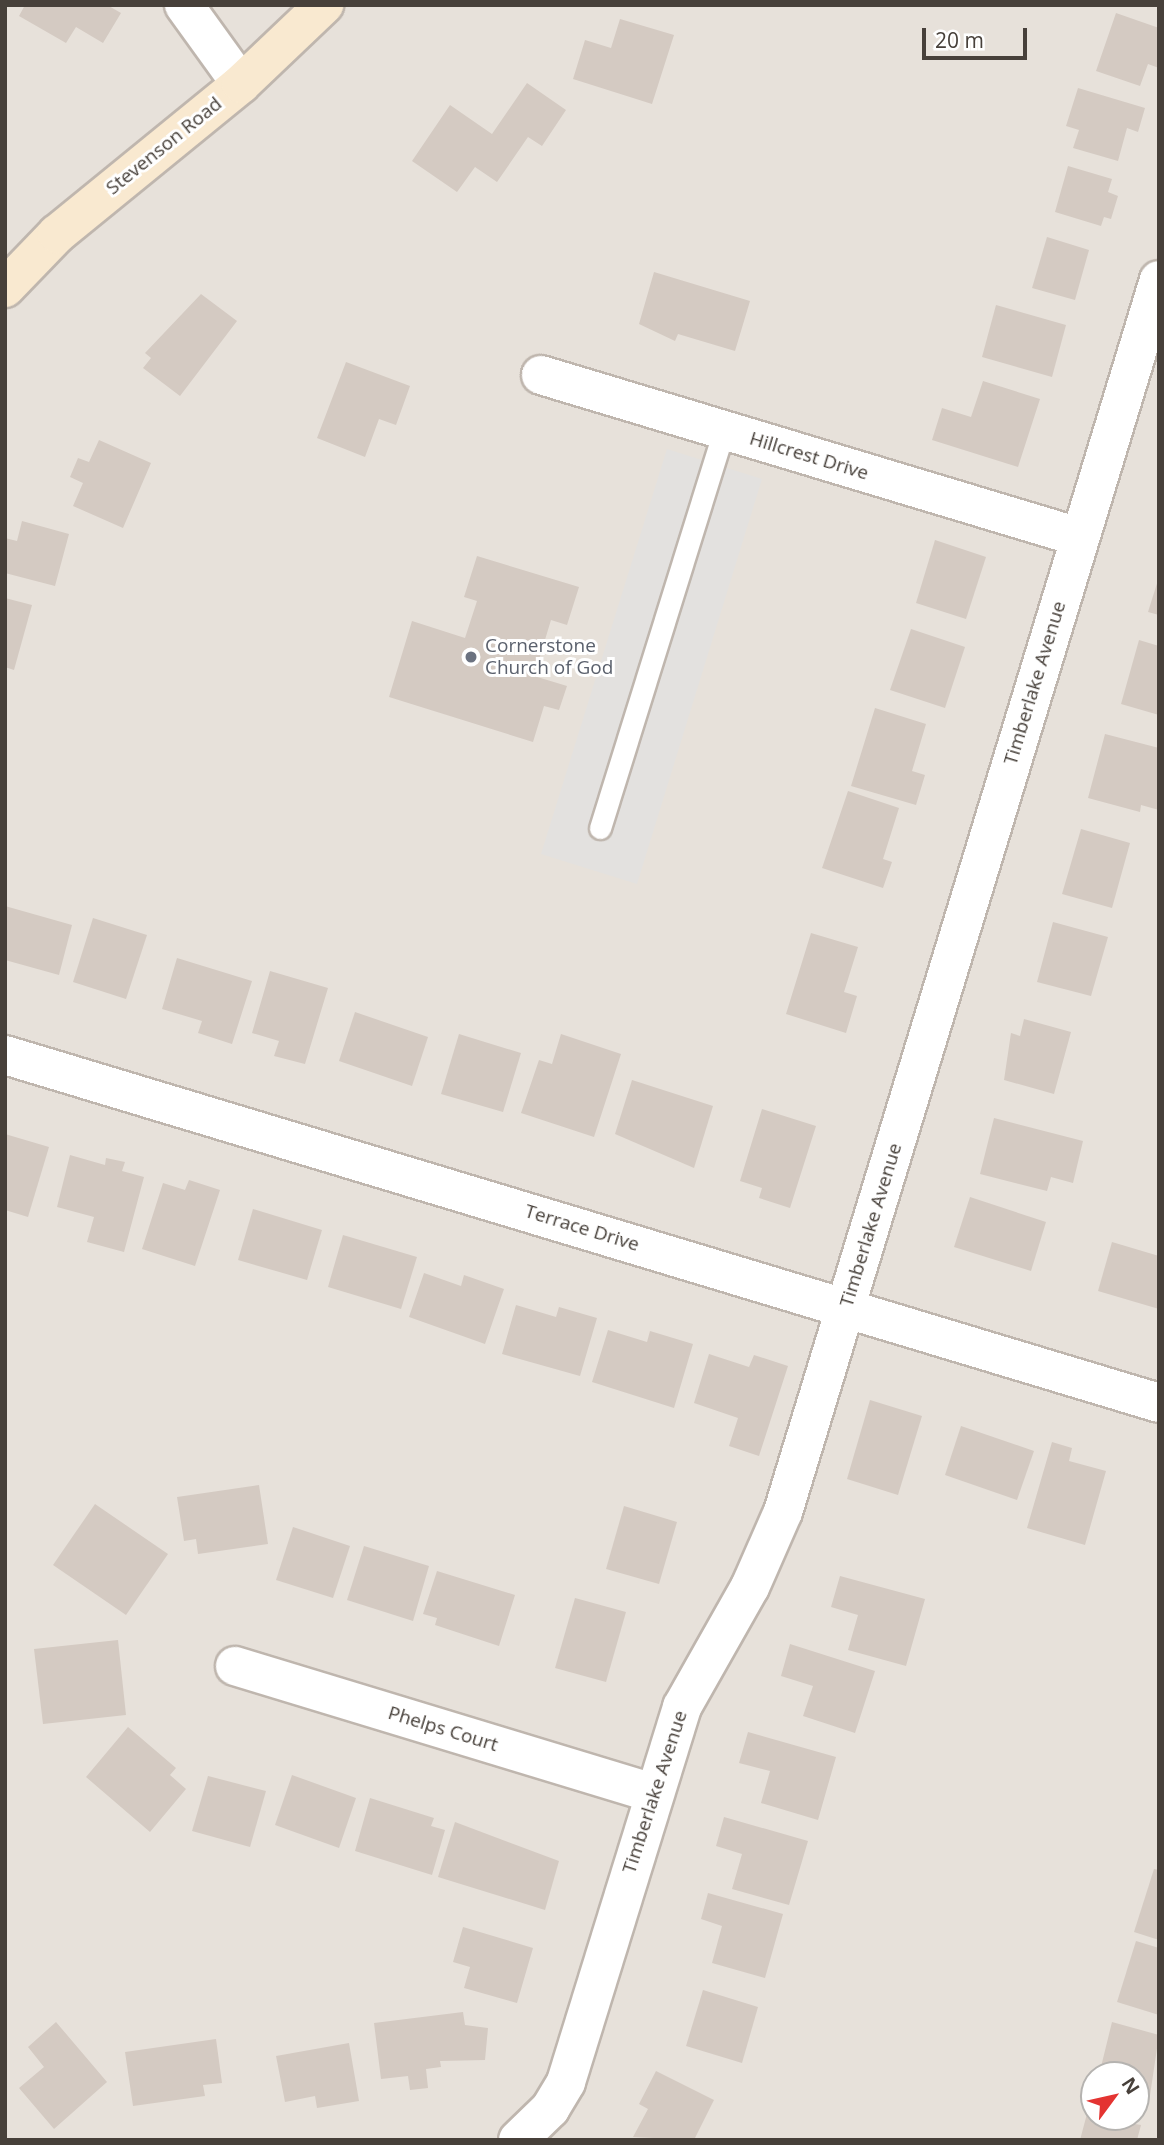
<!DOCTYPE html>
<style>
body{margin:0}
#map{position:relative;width:1164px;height:2145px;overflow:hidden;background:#f4f0eb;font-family:"Open Sans",sans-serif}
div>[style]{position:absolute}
.residential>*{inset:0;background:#e7e1da}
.parking>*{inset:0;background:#e3e1df}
.building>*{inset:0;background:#d4cac2}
.roads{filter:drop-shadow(2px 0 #bfb6ae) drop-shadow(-2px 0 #bfb6ae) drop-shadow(0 2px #bfb6ae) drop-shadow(0 -2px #bfb6ae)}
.service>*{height:21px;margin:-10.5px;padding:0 10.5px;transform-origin:10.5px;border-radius:10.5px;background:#fff}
.minor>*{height:38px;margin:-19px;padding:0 19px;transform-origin:19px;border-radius:19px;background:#fff}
.secondary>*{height:38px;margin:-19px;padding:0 19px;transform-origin:19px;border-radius:19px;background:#f9e9d0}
.dots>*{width:19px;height:19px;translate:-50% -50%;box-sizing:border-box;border:4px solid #fff;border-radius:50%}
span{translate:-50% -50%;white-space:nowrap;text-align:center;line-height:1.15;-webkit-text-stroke:6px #fff;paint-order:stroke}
.street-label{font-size:19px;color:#47403a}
.worship-label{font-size:19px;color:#5b616d}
.left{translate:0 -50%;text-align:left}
.frame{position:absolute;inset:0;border:7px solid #47403a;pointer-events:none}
.north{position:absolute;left:1080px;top:2061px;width:70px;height:70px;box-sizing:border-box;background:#fff;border:2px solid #b5b3b0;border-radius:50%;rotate:57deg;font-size:19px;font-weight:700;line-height:28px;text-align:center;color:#47403a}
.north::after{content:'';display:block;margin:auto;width:24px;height:32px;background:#e43432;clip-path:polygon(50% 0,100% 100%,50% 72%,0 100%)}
.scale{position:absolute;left:922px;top:28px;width:105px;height:32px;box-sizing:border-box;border:4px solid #47403a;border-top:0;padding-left:9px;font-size:21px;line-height:24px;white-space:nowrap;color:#47403a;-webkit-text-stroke:5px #fff;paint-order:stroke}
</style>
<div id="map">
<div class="residential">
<div style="clip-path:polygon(evenodd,5px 5px,1159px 5px,1159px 2140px,5px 2140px,5px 5px,1094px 2075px,1136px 2075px,1136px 2117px,1094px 2117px,1094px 2075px)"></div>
</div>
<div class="parking">
<div style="clip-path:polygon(667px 449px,762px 479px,637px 884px,541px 854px)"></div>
</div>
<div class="building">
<div style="clip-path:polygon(25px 5px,107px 5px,121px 13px,103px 43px,76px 27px,66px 43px,19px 16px)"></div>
<div style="clip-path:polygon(1116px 13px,1159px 28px,1159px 68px,1148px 64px,1140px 86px,1096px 71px)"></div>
<div style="clip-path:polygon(620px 19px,674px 35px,652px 104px,573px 79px,585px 40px,611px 48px)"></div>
<div style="clip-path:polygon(527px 83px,566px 110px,542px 146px,528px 137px,497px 182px,475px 167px,457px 192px,412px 161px,450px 105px,492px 134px)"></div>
<div style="clip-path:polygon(1078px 88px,1145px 108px,1138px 132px,1127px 128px,1118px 161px,1073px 148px,1079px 130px,1066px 126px)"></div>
<div style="clip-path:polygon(1068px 166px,1112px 179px,1108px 192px,1118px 196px,1111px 219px,1104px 217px,1101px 226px,1055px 212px)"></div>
<div style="clip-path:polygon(1047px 237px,1089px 250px,1075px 300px,1032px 288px)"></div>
<div style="clip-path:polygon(654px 272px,750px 301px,735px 351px,678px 334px,675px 341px,639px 324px)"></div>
<div style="clip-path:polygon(201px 294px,237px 321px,180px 396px,143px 368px,151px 358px,145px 353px)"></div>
<div style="clip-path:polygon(996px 305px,1066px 325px,1052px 377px,982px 357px)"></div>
<div style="clip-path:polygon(346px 362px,410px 386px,396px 425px,379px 419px,365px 457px,317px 438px)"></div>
<div style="clip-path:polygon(983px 381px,1040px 399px,1018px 467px,932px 440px,942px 408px,971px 417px)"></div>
<div style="clip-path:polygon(99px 440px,151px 463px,123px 528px,73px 506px,83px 483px,70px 477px,78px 458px,89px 462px)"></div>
<div style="clip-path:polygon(22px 521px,69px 534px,55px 586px,5px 573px,5px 538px,17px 541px)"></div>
<div style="clip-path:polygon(935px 540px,986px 557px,966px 619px,916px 603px)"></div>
<div style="clip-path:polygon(477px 556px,579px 587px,567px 625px,551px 620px,534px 676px,567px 686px,559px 710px,544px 706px,533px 742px,389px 697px,412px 621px,465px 638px,477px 601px,464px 597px)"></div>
<div style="clip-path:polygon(1159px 577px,1159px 615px,1148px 612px)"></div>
<div style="clip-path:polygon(5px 598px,32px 605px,14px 670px,5px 667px)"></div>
<div style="clip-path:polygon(911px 629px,965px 647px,945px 708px,890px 690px)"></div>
<div style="clip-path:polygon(1139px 640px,1159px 646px,1159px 715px,1121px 704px)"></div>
<div style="clip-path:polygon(875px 708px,926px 724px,912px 771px,925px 775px,916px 805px,851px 786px)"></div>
<div style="clip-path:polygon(1105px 734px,1159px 748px,1159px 810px,1141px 805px,1140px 812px,1088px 798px)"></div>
<div style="clip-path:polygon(848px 791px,899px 808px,883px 859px,892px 862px,883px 888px,822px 868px)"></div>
<div style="clip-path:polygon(1081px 829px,1130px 843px,1112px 908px,1062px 894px)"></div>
<div style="clip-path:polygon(5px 906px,72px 925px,59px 975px,5px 960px)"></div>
<div style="clip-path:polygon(93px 918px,147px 935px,126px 999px,73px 982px)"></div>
<div style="clip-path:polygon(1053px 922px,1108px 937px,1091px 996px,1037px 982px)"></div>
<div style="clip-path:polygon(811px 933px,858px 947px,844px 992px,857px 996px,846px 1033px,786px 1014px)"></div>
<div style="clip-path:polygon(177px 958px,252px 981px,232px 1044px,198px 1033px,202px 1021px,162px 1009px)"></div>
<div style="clip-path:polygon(270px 971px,328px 988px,305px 1064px,274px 1056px,279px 1041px,252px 1033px)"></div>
<div style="clip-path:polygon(355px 1012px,428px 1037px,412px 1086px,339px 1061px)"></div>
<div style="clip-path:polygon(1024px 1019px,1071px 1032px,1054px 1094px,1004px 1080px,1011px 1033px,1020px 1036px)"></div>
<div style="clip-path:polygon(459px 1034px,521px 1053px,503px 1112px,441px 1094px)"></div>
<div style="clip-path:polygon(561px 1034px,621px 1054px,594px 1137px,521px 1113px,539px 1060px,552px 1064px)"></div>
<div style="clip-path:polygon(632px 1080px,713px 1106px,694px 1168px,615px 1134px)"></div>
<div style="clip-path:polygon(762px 1109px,816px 1126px,790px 1208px,759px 1198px,762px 1188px,740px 1181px)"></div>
<div style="clip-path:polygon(994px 1118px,1083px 1141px,1073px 1183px,1051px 1177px,1047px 1191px,980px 1174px)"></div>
<div style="clip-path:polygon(5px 1134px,49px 1147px,28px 1217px,5px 1210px)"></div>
<div style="clip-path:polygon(70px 1155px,105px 1165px,106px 1158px,125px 1162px,122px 1171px,144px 1177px,124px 1252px,87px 1242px,94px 1217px,57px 1207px)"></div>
<div style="clip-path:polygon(189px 1180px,220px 1190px,195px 1266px,142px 1249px,163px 1183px,185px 1190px)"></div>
<div style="clip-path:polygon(970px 1197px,1046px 1222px,1031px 1271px,954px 1247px)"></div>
<div style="clip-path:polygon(253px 1209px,322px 1230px,307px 1280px,238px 1260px)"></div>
<div style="clip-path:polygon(343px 1235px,417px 1257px,401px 1309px,328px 1287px)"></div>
<div style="clip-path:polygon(1112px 1242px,1159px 1256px,1159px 1309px,1098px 1291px)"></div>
<div style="clip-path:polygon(424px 1273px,461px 1286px,464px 1275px,504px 1289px,485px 1344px,409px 1317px)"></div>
<div style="clip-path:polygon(516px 1305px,556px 1317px,559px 1307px,597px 1318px,580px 1376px,502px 1354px)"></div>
<div style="clip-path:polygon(608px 1330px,647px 1342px,650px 1331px,693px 1344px,674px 1408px,592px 1382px)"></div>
<div style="clip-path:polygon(709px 1354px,749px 1367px,754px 1355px,788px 1366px,759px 1456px,729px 1446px,738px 1418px,694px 1403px)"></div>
<div style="clip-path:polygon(870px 1400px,922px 1416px,898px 1495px,847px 1479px)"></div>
<div style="clip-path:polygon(961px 1426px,1034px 1451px,1017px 1500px,945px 1475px)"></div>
<div style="clip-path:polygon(1052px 1442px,1072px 1448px,1069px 1461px,1106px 1471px,1085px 1545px,1027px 1528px)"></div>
<div style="clip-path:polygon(259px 1485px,268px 1544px,198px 1554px,196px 1539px,184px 1541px,177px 1497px)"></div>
<div style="clip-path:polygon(95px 1504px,168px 1554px,126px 1615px,53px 1565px)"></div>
<div style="clip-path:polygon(624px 1506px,677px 1522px,659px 1584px,606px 1569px)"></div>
<div style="clip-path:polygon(293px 1527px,350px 1546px,333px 1598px,276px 1580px)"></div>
<div style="clip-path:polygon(364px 1546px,429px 1566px,413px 1621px,347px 1600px)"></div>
<div style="clip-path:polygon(437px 1571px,515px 1595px,499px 1646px,435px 1625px,437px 1618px,423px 1614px)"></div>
<div style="clip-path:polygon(840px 1576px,925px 1599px,906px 1666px,848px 1650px,858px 1615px,831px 1607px)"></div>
<div style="clip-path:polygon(575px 1598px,626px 1612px,606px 1682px,555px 1668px)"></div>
<div style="clip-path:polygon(118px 1640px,126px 1715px,43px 1724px,34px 1649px)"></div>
<div style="clip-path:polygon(790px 1644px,875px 1671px,855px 1733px,803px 1716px,813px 1686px,781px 1676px)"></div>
<div style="clip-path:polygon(128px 1727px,176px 1768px,170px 1775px,186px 1789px,150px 1832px,86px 1777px)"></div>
<div style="clip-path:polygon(748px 1732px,836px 1757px,818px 1820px,761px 1803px,770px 1771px,739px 1763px)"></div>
<div style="clip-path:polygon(292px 1775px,356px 1798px,339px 1848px,275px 1825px)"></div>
<div style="clip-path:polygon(208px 1776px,266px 1791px,250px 1847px,192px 1831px)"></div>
<div style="clip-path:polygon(370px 1798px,434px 1818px,431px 1826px,445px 1830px,432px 1875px,355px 1851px)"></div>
<div style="clip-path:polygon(724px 1817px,808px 1841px,789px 1905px,732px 1889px,742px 1854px,716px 1846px)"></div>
<div style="clip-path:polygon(455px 1822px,559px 1861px,545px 1910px,438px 1877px)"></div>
<div style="clip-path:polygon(1154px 1869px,1159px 1870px,1159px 1940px,1134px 1932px)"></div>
<div style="clip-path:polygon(708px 1893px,783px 1914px,765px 1978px,712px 1963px,722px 1926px,701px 1919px)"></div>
<div style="clip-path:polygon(463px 1927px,533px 1948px,517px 2003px,464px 1988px,470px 1967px,453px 1962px)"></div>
<div style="clip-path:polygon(1136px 1941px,1159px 1948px,1159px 2015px,1117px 2002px)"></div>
<div style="clip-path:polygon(703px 1990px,758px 2007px,742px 2063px,686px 2046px)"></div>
<div style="clip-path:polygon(463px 2012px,465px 2025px,488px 2028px,485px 2060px,440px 2061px,441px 2067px,426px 2069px,428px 2088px,410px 2090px,408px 2076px,381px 2079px,374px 2023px)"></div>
<div style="clip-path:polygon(56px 2022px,107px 2082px,54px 2129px,19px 2088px,44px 2067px,28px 2047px)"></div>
<div style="clip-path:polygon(1112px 2022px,1159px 2035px,1149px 2102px,1136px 2099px,1136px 2075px,1099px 2075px)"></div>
<div style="clip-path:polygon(216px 2039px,222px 2083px,203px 2085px,205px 2096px,133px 2106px,125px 2052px)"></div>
<div style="clip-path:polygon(349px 2043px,359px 2101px,317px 2108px,315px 2096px,285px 2102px,276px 2056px)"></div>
<div style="clip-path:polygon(656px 2071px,714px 2100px,694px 2140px,633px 2137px,648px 2109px,639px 2104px)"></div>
<div style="clip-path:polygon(1088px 2110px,1094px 2117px,1141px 2125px,1137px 2140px,1080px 2140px)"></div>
</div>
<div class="roads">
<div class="service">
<div style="left:600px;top:828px;width:416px;rotate:-72.7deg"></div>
</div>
<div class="minor">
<div style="left:184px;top:5px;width:97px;rotate:54.2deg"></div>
<div style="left:541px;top:375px;width:562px;rotate:16.76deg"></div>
<div style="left:5px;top:1055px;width:1205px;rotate:16.78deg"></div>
<div style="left:235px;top:1666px;width:435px;rotate:16.9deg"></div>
<div style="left:518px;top:2140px;width:45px;rotate:-44.1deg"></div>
<div style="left:550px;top:2109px;width:31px;rotate:-59deg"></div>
<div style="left:566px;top:2082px;width:393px;rotate:-72.8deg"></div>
<div style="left:682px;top:1707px;width:138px;rotate:-60.5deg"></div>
<div style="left:750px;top:1587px;width:82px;rotate:-66.3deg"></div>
<div style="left:783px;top:1512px;width:1288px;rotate:-73.03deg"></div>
</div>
<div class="secondary">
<div style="left:5px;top:288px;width:75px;rotate:-46.1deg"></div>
<div style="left:57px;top:234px;width:237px;rotate:-39.2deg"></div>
<div style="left:241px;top:84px;width:115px;rotate:-43.6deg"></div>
</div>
</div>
<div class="dots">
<div style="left:471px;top:657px;background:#6b7280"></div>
</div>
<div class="street-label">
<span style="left:164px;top:146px;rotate:-39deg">Stevenson Road</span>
<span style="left:809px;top:456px;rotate:17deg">Hillcrest Drive</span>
<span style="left:1035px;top:683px;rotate:-73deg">Timberlake Avenue</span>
<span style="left:871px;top:1225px;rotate:-73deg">Timberlake Avenue</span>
<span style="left:582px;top:1228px;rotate:17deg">Terrace Drive</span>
<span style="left:443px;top:1729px;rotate:17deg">Phelps Court</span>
<span style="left:655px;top:1792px;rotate:-72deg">Timberlake Avenue</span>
</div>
<div class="worship-label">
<span class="left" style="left:485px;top:657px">Cornerstone<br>Church of God</span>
</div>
<div class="frame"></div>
<div class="north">N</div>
<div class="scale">20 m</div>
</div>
